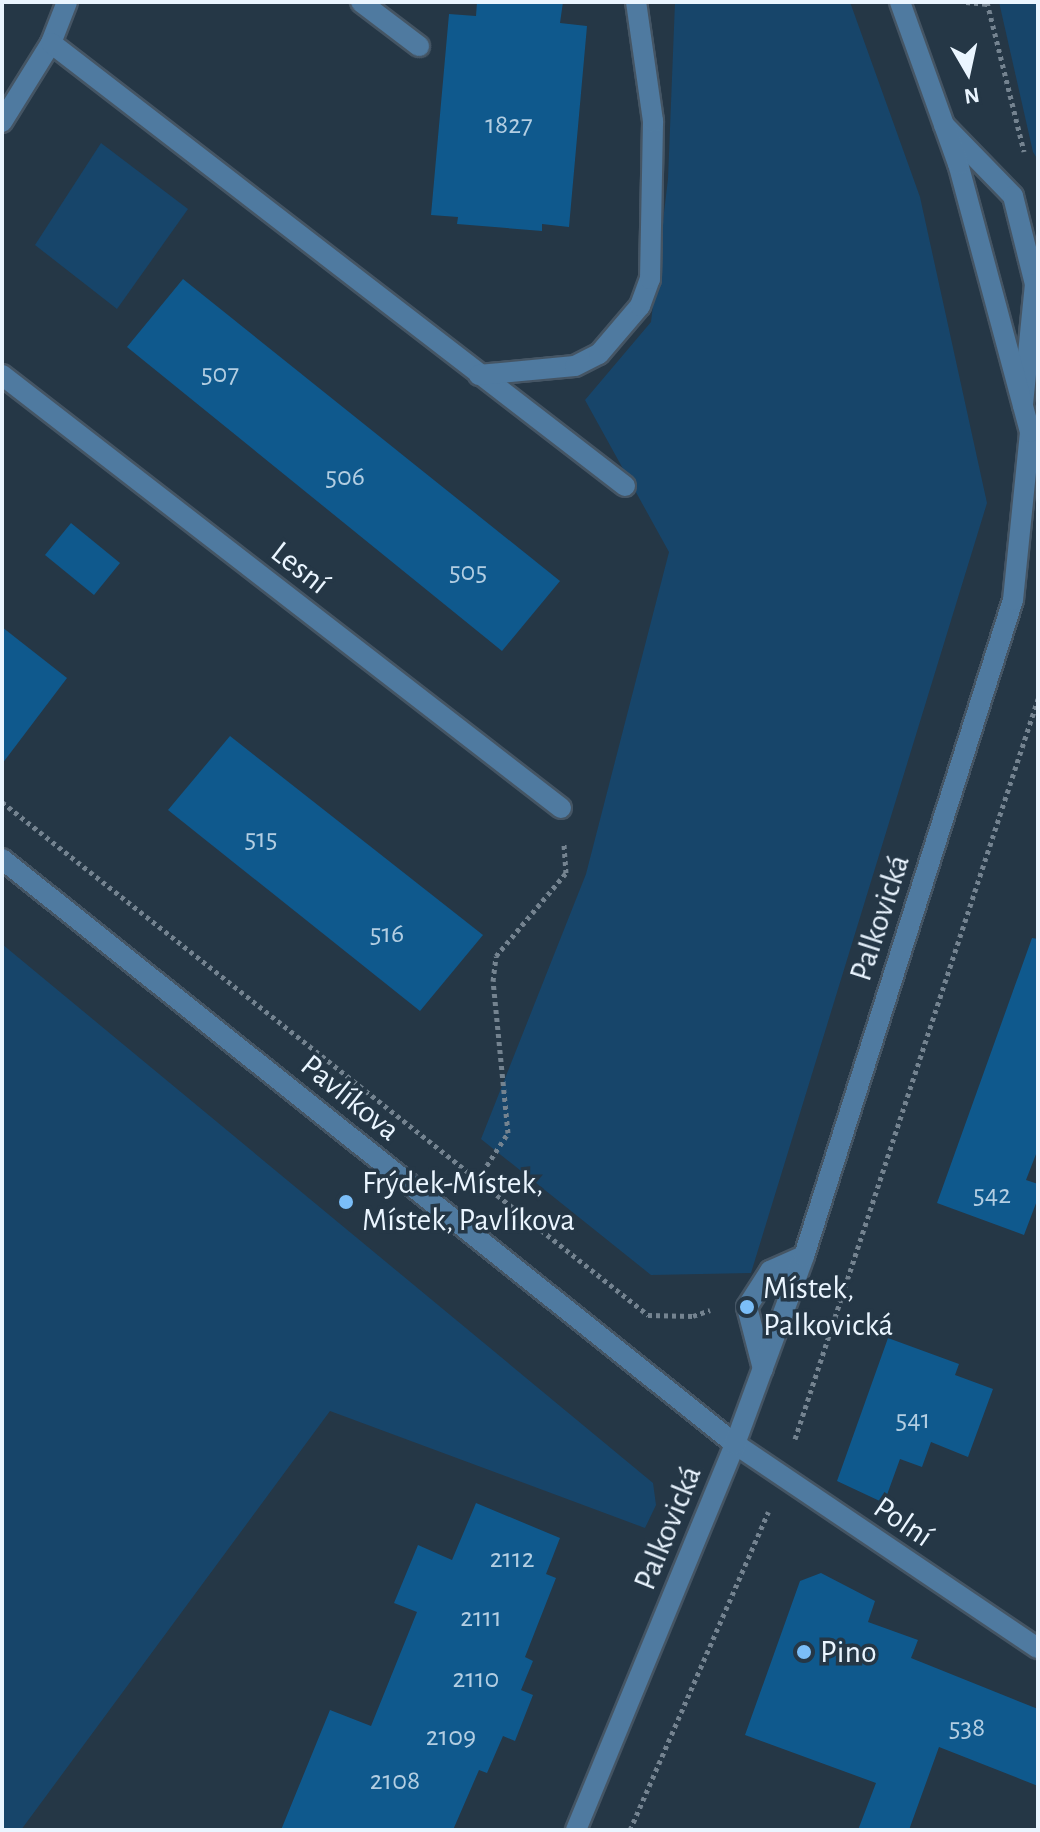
<!DOCTYPE html>
<meta charset="utf-8">
<style>
body{margin:0}
#map{position:relative;width:1040px;height:1832px;overflow:hidden;background:#253746;font-family:"Alegreya Sans",sans-serif}
div>[style]{position:absolute}
.green>*{inset:0;background:#17456a}
.building>*{inset:0;background:#0f598d}
.path>*{height:5px;margin-top:-2.5px;transform-origin:0;background:repeating-linear-gradient(90deg,#748390 0 4px,transparent 0 8px)}
.roads{filter:drop-shadow(2px 0 #455564) drop-shadow(-2px 0 #455564) drop-shadow(0 2px #455564) drop-shadow(0 -2px #455564)}
.service>*{height:20px;margin:-10px;padding:0 10px;transform-origin:10px;border-radius:10px;background:#4f7aa0}
.minor>*{height:20px;margin:-10px;padding:0 10px;transform-origin:10px;border-radius:10px;background:#4f7aa0}
.tertiary>*{height:20px;margin:-10px;padding:0 10px;transform-origin:10px;border-radius:10px;background:#4f7aa0}
.dots>*{width:22px;height:22px;translate:-50% -50%;box-sizing:border-box;border:4px solid #253746;border-radius:50%}
span{translate:-50% -50%;white-space:nowrap;text-align:center;line-height:1.15;-webkit-text-stroke:7px #253746;paint-order:stroke}
.number-label{font-size:28px;color:#b3cee2}
.number-label span{-webkit-text-stroke-width:0}
.street-label{font-size:32px;color:#eaf5ff}
.poi-label{font-size:32px;color:#eaf5ff}
.left{translate:0 -50%;text-align:left}
.frame{position:absolute;inset:0;border:4px solid #eaf5ff;pointer-events:none}
.north{position:absolute;left:928px;top:32px;width:80px;height:80px;-webkit-text-stroke:6px #253746;paint-order:stroke;rotate:171deg;font-size:22px;font-weight:700;line-height:32px;text-align:center;color:#eaf5ff}
.north::after{content:'';display:block;margin:auto;width:28px;height:36px;background:#eaf5ff;clip-path:polygon(50% 0,100% 100%,50% 72%,0 100%)}
</style>
<div id="map">
<div class="green">
<div style="clip-path:polygon(675px 2px,850px 2px,920px 197px,987px 503px,751px 1273px,651px 1275px,481px 1139px,586px 874px,669px 552px,585px 400px,651px 322px,668px 179px)"></div>
<div style="clip-path:polygon(999px 2px,1038px 2px,1038px 160px,1033px 152px)"></div>
<div style="clip-path:polygon(101px 143px,188px 209px,117px 309px,35px 245px)"></div>
<div style="clip-path:polygon(2px 944px,653px 1483px,656px 1505px,645px 1528px,330px 1411px,21px 1830px,2px 1830px)"></div>
</div>
<div class="building">
<div style="clip-path:polygon(477px 2px,563px 2px,560px 23px,587px 26px,569px 227px,542px 224px,542px 231px,457px 224px,458px 217px,431px 215px,449px 14px,476px 16px)"></div>
<div style="clip-path:polygon(183px 279px,560px 581px,502px 651px,127px 347px)"></div>
<div style="clip-path:polygon(71px 523px,120px 563px,94px 595px,45px 555px)"></div>
<div style="clip-path:polygon(2px 627px,67px 678px,2px 764px)"></div>
<div style="clip-path:polygon(230px 736px,483px 935px,420px 1011px,168px 810px)"></div>
<div style="clip-path:polygon(1032px 938px,1038px 939px,1038px 1149px,1026px 1180px,1038px 1184px,1038px 1198px,1024px 1235px,937px 1203px)"></div>
<div style="clip-path:polygon(888px 1338px,959px 1364px,955px 1375px,993px 1389px,968px 1457px,931px 1442px,922px 1467px,900px 1459px,884px 1503px,837px 1481px)"></div>
<div style="clip-path:polygon(476px 1503px,560px 1538px,546px 1574px,556px 1578px,525px 1657px,533px 1661px,521px 1690px,533px 1695px,515px 1741px,503px 1736px,487px 1773px,479px 1770px,453px 1830px,281px 1830px,330px 1710px,371px 1726px,417px 1612px,394px 1603px,418px 1545px,452px 1560px)"></div>
<div style="clip-path:polygon(821px 1573px,875px 1601px,868px 1622px,918px 1640px,911px 1658px,1038px 1709px,1038px 1786px,939px 1747px,909px 1830px,858px 1830px,876px 1783px,745px 1735px,800px 1581px)"></div>
</div>
<div class="path">
<div style="left:966px;top:2px;width:22px;rotate:5deg"></div>
<div style="left:987px;top:2px;width:154px;rotate:76.1deg"></div>
<div style="left:2px;top:802px;width:825px;rotate:38.45deg"></div>
<div style="left:648px;top:1315px;width:45px;rotate:1.3deg"></div>
<div style="left:693px;top:1316px;width:18px;rotate:-19deg"></div>
<div style="left:478px;top:1179px;width:55px;rotate:-56.9deg"></div>
<div style="left:508px;top:1133px;width:153px;rotate:-95.6deg"></div>
<div style="left:493px;top:981px;width:25px;rotate:-83deg"></div>
<div style="left:496px;top:956px;width:109px;rotate:-49.9deg"></div>
<div style="left:566px;top:873px;width:29px;rotate:-94deg"></div>
<div style="left:795px;top:1439px;width:779px;rotate:-71.82deg"></div>
<div style="left:630px;top:1830px;width:347px;rotate:-66.5deg"></div>
</div>
<div class="roads">
<div class="service">
<div style="left:944px;top:125px;width:99px;rotate:45.8deg"></div>
<div style="left:1013px;top:196px;width:91px;rotate:76deg"></div>
<div style="left:1035px;top:284px;width:122px;rotate:95.7deg"></div>
<div style="left:763px;top:1369px;width:64px;rotate:-104.5deg"></div>
<div style="left:747px;top:1307px;width:43px;rotate:-57.4deg"></div>
<div style="left:770px;top:1271px;width:37px;rotate:-24deg"></div>
</div>
<div class="minor">
<div style="left:361px;top:2px;width:73px;rotate:37.2deg"></div>
<div style="left:51px;top:43px;width:44px;rotate:-68.7deg"></div>
<div style="left:2px;top:122px;width:93px;rotate:-58.2deg"></div>
<div style="left:51px;top:43px;width:725px;rotate:37.66deg"></div>
<div style="left:2px;top:375px;width:707px;rotate:37.76deg"></div>
<div style="left:479px;top:375px;width:96px;rotate:-5.4deg"></div>
<div style="left:575px;top:366px;width:27px;rotate:-27deg"></div>
<div style="left:599px;top:354px;width:63px;rotate:-49.5deg"></div>
<div style="left:640px;top:306px;width:29px;rotate:-70deg"></div>
<div style="left:650px;top:279px;width:158px;rotate:-88.9deg"></div>
<div style="left:653px;top:121px;width:120px;rotate:-98.1deg"></div>
<div style="left:2px;top:859px;width:938px;rotate:38.59deg"></div>
<div style="left:735px;top:1444px;width:365px;rotate:34deg"></div>
</div>
<div class="tertiary">
<div style="left:576px;top:1830px;width:417px;rotate:-67.6deg"></div>
<div style="left:735px;top:1444px;width:200px;rotate:-69.8deg"></div>
<div style="left:804px;top:1256px;width:688px;rotate:-72.33deg"></div>
<div style="left:1013px;top:600px;width:169px;rotate:-84.2deg"></div>
<div style="left:1030px;top:432px;width:278px;rotate:-105deg"></div>
<div style="left:958px;top:164px;width:172px;rotate:-109.7deg"></div>
</div>
</div>
<div class="dots">
<div style="left:346px;top:1202px;background:#7bbef8"></div>
<div style="left:747px;top:1307px;background:#7bbef8"></div>
<div style="left:804px;top:1652px;background:#7bbef8"></div>
</div>
<div class="number-label">
<span style="left:509px;top:125px">1827</span>
<span style="left:220px;top:374px">507</span>
<span style="left:345px;top:477px">506</span>
<span style="left:468px;top:572px">505</span>
<span style="left:261px;top:839px">515</span>
<span style="left:387px;top:934px">516</span>
<span style="left:992px;top:1195px">542</span>
<span style="left:913px;top:1420px">541</span>
<span style="left:512px;top:1559px">2112</span>
<span style="left:481px;top:1618px">2111</span>
<span style="left:476px;top:1679px">2110</span>
<span style="left:967px;top:1728px">538</span>
<span style="left:451px;top:1737px">2109</span>
<span style="left:395px;top:1781px">2108</span>
</div>
<div class="street-label">
<span style="left:300px;top:568px;rotate:38deg">Lesní</span>
<span style="left:880px;top:918px;rotate:-72deg">Palkovická</span>
<span style="left:350px;top:1098px;rotate:39deg">Pavlíkova</span>
<span style="left:903px;top:1522px;rotate:34deg">Polní</span>
<span style="left:668px;top:1528px;rotate:-68deg">Palkovická</span>
</div>
<div class="poi-label">
<span class="left" style="left:362px;top:1202px">Frýdek-Místek,<br>Místek, Pavlíkova</span>
<span class="left" style="left:763px;top:1307px">Místek,<br>Palkovická</span>
<span class="left" style="left:820px;top:1652px">Pino</span>
</div>
<div class="frame"></div>
<div class="north">N</div>
</div>
